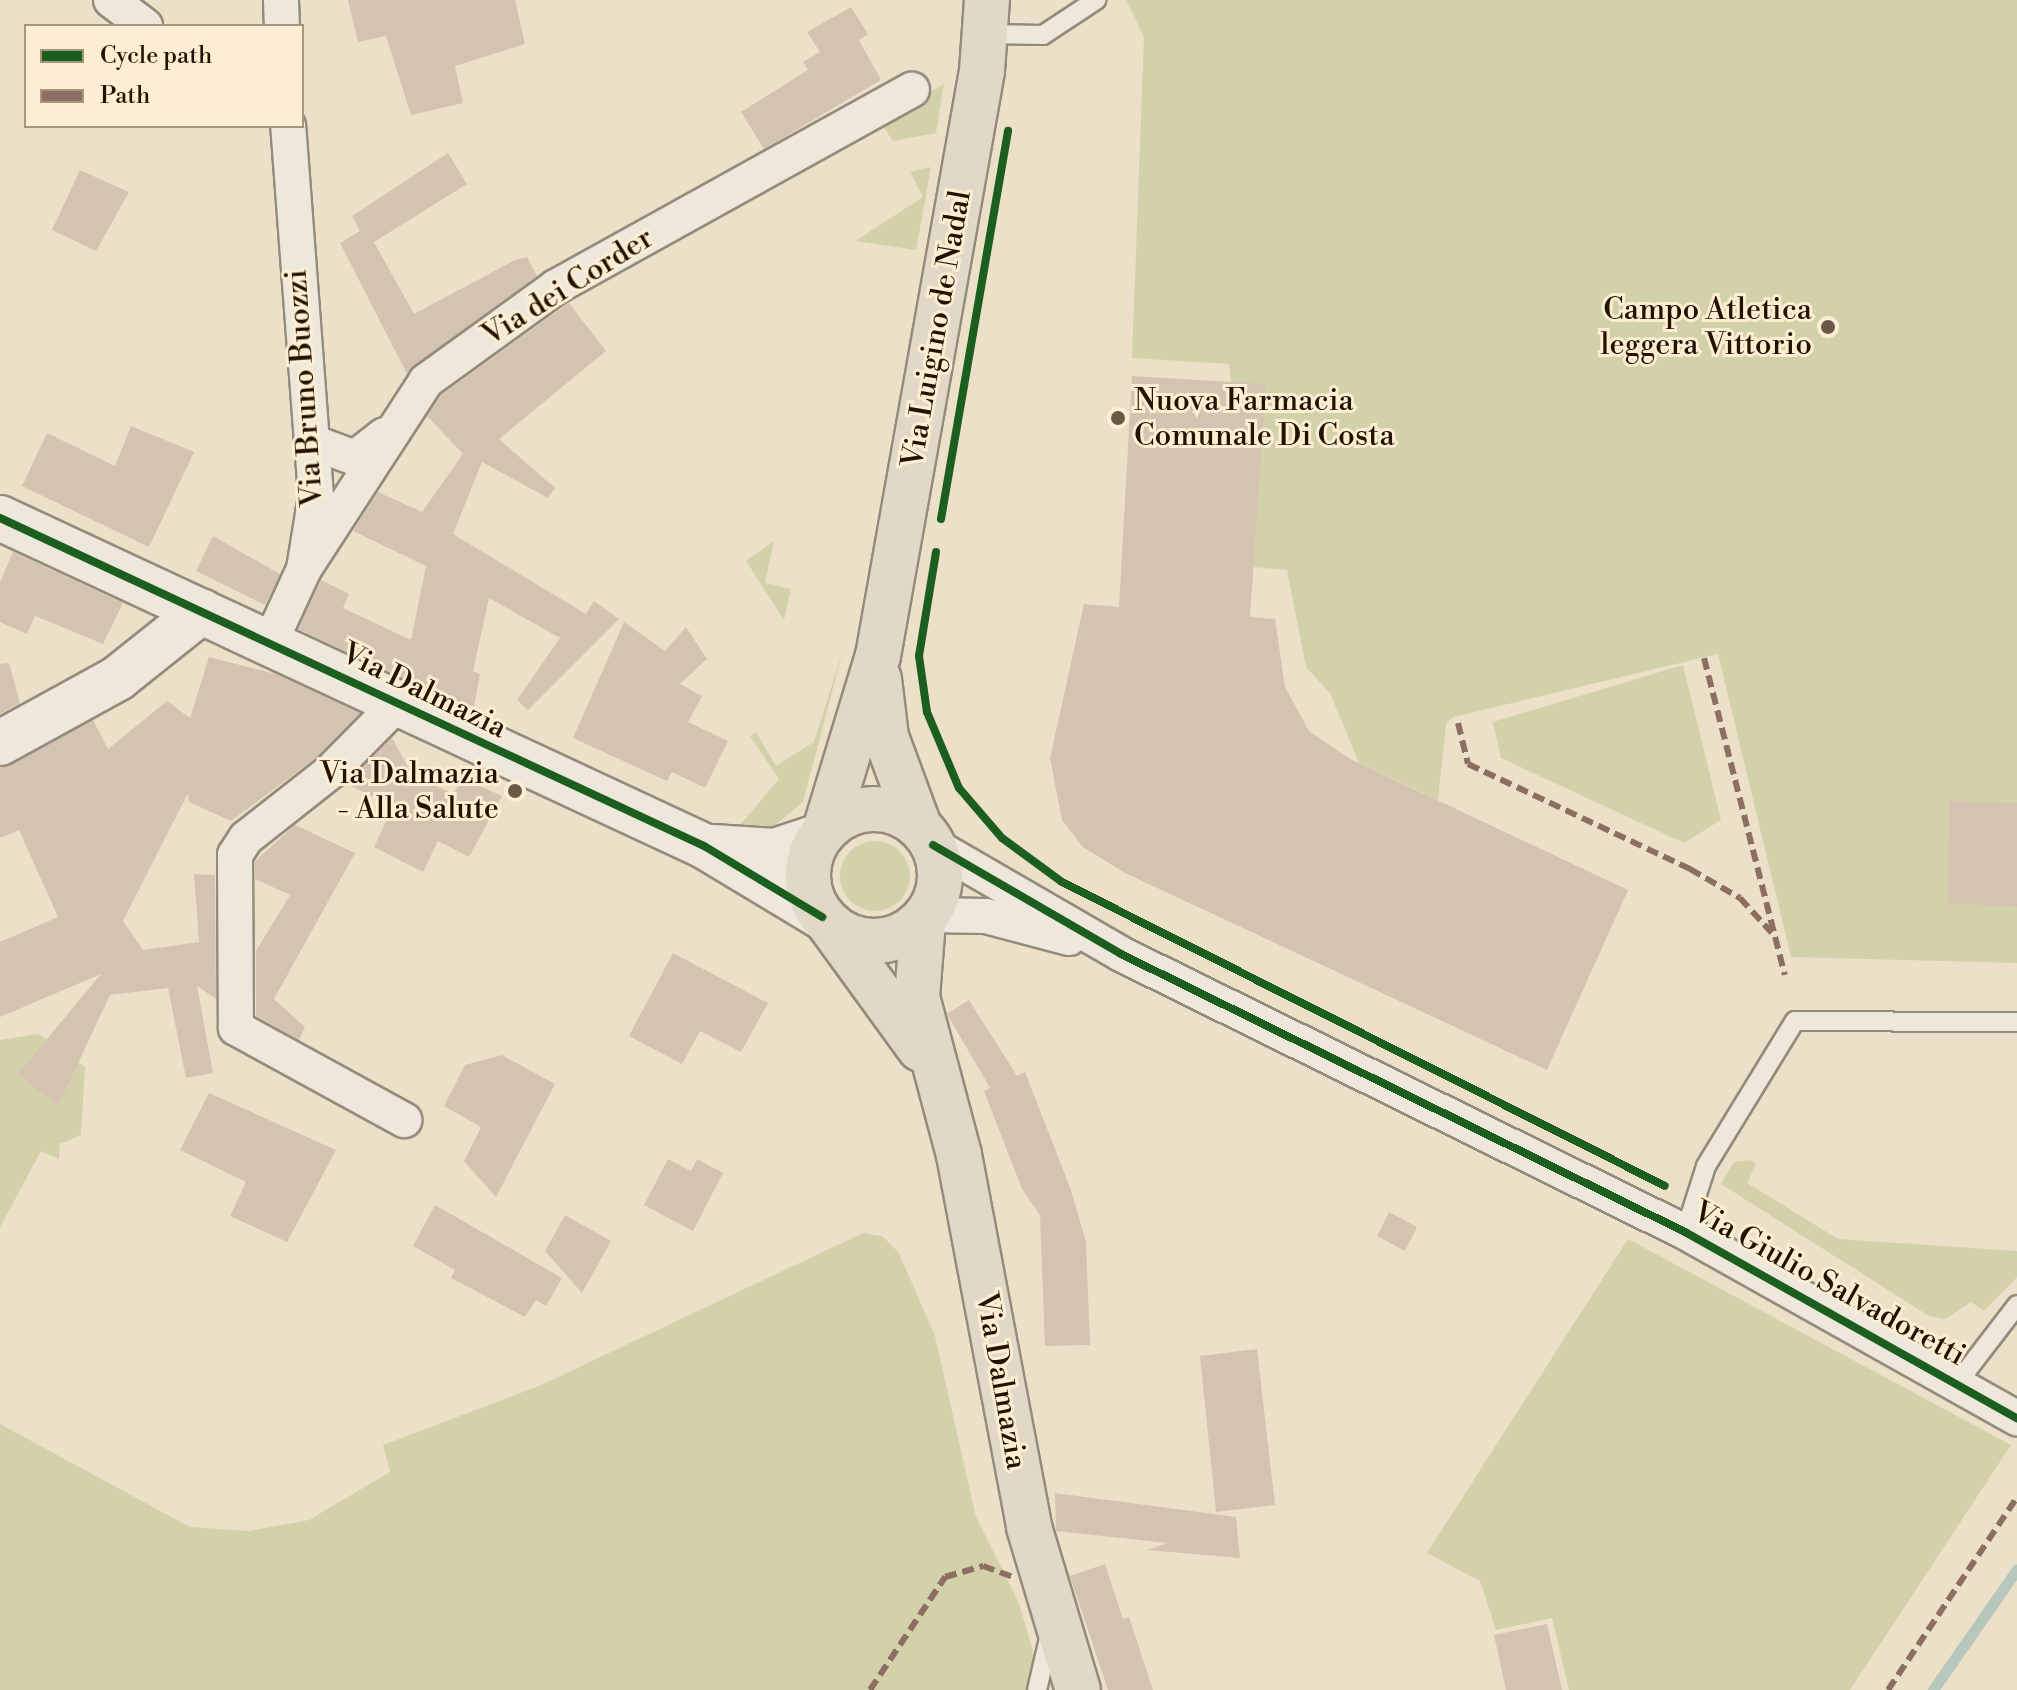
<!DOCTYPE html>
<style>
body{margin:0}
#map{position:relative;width:2017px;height:1690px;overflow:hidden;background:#ece0c8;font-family:"Libre Bodoni",serif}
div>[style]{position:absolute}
.green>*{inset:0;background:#d3d1a9}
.round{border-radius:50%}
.stream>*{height:11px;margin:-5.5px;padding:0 5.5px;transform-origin:5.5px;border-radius:5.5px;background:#b6c8bb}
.building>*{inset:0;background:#d5c3b2}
.roads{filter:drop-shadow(2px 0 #938b7b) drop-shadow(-2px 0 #938b7b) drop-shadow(0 2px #938b7b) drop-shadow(0 -2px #938b7b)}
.service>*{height:18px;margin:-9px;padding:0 9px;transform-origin:9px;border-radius:9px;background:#eee8dc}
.minor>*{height:34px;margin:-17px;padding:0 17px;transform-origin:17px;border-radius:17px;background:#eee8dc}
.tertiary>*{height:44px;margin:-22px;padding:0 22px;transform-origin:22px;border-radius:22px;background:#eee8dc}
.primary>*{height:44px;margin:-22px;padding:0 22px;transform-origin:22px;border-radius:22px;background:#e1d8c7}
.primary>.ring{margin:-22px;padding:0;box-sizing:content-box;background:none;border:44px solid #e1d8c7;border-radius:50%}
.quiet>*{height:6px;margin-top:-3px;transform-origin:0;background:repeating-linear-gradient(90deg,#8d6e63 0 12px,transparent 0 18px)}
.cycleway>*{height:8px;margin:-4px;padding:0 4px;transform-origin:4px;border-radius:4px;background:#1b5e20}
.dots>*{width:22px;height:22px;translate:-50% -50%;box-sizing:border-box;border:4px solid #fceed2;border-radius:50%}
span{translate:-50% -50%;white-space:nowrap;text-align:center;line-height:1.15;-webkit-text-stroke:6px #fceed2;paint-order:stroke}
.street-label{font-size:30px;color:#221201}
.poi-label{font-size:30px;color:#221201}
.right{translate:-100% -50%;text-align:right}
.left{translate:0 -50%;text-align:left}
.legend{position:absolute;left:24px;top:24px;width:280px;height:104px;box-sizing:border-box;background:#fceed2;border:2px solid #a5967e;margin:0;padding:10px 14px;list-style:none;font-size:24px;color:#221201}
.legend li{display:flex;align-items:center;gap:16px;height:40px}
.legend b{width:40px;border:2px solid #a5967e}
</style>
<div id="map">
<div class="green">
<div style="clip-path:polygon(1126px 0,2017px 0,2017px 963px,1791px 957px,1718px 654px,1453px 717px,1446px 724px,1438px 800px,1359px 763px,1330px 693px,1306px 667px,1287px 570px,1253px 567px,1229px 364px,1132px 358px,1144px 37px)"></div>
<div style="clip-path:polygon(944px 84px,936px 133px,893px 141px,880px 122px)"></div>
<div style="clip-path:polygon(931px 167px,916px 250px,855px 241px,923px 197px,910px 172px)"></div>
<div style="clip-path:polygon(774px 541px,765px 583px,791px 589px,784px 620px,746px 561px)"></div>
<div style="clip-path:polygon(843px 650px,803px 802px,774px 826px,740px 825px,779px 779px,750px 736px,756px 732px,776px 766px,814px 742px)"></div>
<div style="clip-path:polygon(1683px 665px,1721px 820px,1684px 843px,1501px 758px,1493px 722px)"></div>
<div class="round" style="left:840px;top:841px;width:70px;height:70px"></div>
<div style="clip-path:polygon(39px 1034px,85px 1067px,81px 1135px,60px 1144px,59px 1159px,41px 1151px,0 1227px,0 1040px)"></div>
<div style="clip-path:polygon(1751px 1160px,1756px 1164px,1747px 1183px,1838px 1239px,2017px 1251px,2017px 1277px,1984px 1311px,1971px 1302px,1945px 1319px,1929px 1316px,1721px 1184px,1734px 1162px)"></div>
<div style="clip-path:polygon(863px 1233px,882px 1236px,899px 1253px,935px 1336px,976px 1517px,1019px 1603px,1036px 1662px,1029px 1690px,0 1690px,0 1424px,190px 1527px,249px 1531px,309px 1520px,390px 1472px,383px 1445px,539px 1386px)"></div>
<div style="clip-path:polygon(1628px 1239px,2011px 1445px,1850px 1690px,1569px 1690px,1552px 1618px,1496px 1630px,1480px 1581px,1427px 1553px)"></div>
</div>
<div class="stream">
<div style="left:1933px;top:1690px;width:147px;rotate:-55.2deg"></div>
</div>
<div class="building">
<div style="clip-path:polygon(348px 0,515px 0,525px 44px,455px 66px,463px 103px,411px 115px,386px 36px,358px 42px)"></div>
<div style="clip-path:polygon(851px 7px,868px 34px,859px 40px,881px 80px,764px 149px,741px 112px,808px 70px,803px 62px,820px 52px,807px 32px)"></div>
<div style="clip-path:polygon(448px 153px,467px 184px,374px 242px,414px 314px,515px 260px,527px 257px,537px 276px,407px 374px,340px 243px,360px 231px,352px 216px)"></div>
<div style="clip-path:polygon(80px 170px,129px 192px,96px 251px,52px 230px)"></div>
<div style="clip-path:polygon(569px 303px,606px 351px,499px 439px,555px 488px,548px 498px,482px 462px,453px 534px,586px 614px,594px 601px,619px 619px,528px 710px,517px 700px,560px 638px,489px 598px,473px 671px,480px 674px,473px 711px,298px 629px,321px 580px,349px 594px,343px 608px,411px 640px,426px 566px,353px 531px,378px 492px,422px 512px,463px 454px,427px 416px,441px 395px)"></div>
<div style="clip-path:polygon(1132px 376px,1266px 384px,1250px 617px,1275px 619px,1285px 687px,1309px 731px,1350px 759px,1628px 890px,1547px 1070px,1125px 873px,1083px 847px,1062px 820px,1050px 758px,1084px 604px,1119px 607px)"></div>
<div style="clip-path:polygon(131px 426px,194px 452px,149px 547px,22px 486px,47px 433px,115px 466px)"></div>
<div style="clip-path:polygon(213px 536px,280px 574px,265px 605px,196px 571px)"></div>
<div style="clip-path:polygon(13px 552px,123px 603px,103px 644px,35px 616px,27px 634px,0 622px,0 582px)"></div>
<div style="clip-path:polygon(624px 622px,665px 651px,686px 627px,707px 659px,680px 684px,702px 696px,688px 722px,728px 741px,705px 788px,672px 772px,667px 781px,573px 738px)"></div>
<div style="clip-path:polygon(209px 657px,276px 674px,360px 713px,317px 757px,231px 821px,189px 802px,188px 793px,123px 921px,143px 950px,199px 942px,194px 874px,215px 875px,216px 999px,197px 986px,213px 1073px,186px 1078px,168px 988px,110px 995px,58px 1106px,18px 1074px,101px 974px,0 1017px,0 942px,58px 917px,19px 830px,0 838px,0 768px,93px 720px,108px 749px,167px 701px,190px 718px)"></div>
<div style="clip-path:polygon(9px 663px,20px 703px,0 714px,0 664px)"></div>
<div style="clip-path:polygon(392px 738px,412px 774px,453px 794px,463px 778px,502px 796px,469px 857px,438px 841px,423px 872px,374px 847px,393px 806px,346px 784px)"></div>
<div style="clip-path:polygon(1949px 801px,2017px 803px,2017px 907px,1948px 903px)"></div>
<div style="clip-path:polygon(295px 825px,355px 853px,274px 999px,305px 1027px,299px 1040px,256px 1016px,256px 951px,290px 895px,255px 879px,255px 861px)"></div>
<div style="clip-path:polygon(673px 953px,768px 1003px,741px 1052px,700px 1031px,682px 1064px,629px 1036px)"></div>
<div style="clip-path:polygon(969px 1000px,1017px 1076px,1025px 1072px,1071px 1190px,1086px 1242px,1090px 1345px,1045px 1346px,1040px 1215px,1022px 1189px,984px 1091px,990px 1088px,947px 1014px)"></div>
<div style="clip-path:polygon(502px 1055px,555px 1084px,496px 1197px,464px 1161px,481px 1127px,444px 1106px,465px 1065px)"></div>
<div style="clip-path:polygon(209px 1093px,336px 1150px,287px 1242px,230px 1216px,246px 1182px,180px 1150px)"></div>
<div style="clip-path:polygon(668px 1159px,691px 1171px,697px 1159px,723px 1173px,693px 1231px,644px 1205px)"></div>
<div style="clip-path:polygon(435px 1205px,562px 1278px,546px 1306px,536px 1300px,525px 1317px,451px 1278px,455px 1270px,413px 1246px)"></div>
<div style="clip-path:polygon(1389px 1212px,1417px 1227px,1405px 1251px,1377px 1236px)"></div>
<div style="clip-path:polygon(565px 1215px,611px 1241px,582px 1293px,545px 1251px)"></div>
<div style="clip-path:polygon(1257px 1349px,1275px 1505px,1216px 1512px,1200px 1356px)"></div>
<div style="clip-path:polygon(1055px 1493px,1236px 1517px,1240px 1558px,1147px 1550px,1168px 1543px,1056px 1531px)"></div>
<div style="clip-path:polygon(1105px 1564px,1123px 1619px,1129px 1617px,1153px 1690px,1108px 1690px,1070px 1576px)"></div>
<div style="clip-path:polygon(1547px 1624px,1562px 1690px,1506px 1690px,1494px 1635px)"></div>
</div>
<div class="roads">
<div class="service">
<div style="left:987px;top:34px;width:56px;rotate:1deg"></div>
<div style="left:1043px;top:35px;width:64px;rotate:-33.4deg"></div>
<div style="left:1685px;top:1232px;width:69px;rotate:-72.3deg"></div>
<div style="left:1706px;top:1166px;width:170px;rotate:-58.5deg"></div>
<div style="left:1795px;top:1021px;width:222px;rotate:0.3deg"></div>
<div style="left:1958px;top:1382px;width:97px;rotate:-52.5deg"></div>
<div style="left:1037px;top:1690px;width:57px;rotate:-76.9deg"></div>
</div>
<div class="minor">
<div style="left:111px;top:0;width:43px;rotate:37.4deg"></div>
<div style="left:281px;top:0;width:26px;rotate:88deg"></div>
<div style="left:312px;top:442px;width:46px;rotate:20.4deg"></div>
<div style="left:355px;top:458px;width:37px;rotate:-38deg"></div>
<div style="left:304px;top:569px;width:224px;rotate:-57deg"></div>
<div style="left:426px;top:381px;width:160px;rotate:-35.9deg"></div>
<div style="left:556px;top:287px;width:407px;rotate:-29deg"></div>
<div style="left:270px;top:643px;width:81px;rotate:-65.3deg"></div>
<div style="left:304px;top:569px;width:74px;rotate:-80.7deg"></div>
<div style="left:316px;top:496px;width:371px;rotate:-94.3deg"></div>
<div style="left:396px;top:705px;width:94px;rotate:134.6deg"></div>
<div style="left:330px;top:772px;width:107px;rotate:141.8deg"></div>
<div style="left:246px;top:838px;width:20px;rotate:123deg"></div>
<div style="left:235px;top:855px;width:173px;rotate:89.7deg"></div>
<div style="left:236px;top:1028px;width:192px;rotate:28.7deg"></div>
<div style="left:933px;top:845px;width:217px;rotate:30.1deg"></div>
<div style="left:1121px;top:954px;width:629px;rotate:26.24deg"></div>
<div style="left:1685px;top:1232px;width:381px;rotate:29.3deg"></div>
<div style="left:928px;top:915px;width:58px;rotate:1deg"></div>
<div style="left:986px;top:916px;width:86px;rotate:14.8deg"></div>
</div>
<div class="tertiary">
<div style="left:0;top:518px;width:777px;rotate:24.98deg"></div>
<div style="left:704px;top:846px;width:138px;rotate:31deg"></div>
<div style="left:0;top:743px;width:135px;rotate:-28.8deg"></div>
<div style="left:118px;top:678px;width:107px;rotate:-38.6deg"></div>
<div style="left:713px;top:847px;width:62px;rotate:3.7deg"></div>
<div style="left:775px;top:851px;width:47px;rotate:-18.4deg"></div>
</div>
<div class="primary">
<div style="left:879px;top:679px;width:58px;rotate:83.1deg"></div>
<div style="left:886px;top:737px;width:95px;rotate:69.7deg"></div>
<div class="ring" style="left:808px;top:809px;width:88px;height:88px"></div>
<div style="left:825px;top:830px;width:182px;rotate:-73.1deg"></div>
<div style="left:878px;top:656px;width:594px;rotate:-79.92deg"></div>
<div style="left:982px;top:71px;width:71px;rotate:-86deg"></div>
<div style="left:923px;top:921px;width:76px;rotate:94.5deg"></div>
<div style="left:917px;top:997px;width:163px;rotate:75.1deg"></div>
<div style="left:959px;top:1155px;width:379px;rotate:79.3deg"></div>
<div style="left:1029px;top:1527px;width:170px;rotate:73.3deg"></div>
<div style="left:830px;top:925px;width:153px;rotate:54deg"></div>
</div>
</div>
<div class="quiet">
<div style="left:1704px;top:658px;width:327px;rotate:75.7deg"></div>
<div style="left:1458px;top:723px;width:42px;rotate:76.3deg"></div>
<div style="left:1468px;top:764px;width:246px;rotate:25.3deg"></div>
<div style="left:1690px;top:869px;width:58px;rotate:30.1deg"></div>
<div style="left:1740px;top:898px;width:47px;rotate:47.6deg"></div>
<div style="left:870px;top:1690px;width:136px;rotate:-56.4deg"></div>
<div style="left:945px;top:1577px;width:40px;rotate:-16deg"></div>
<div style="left:983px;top:1566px;width:35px;rotate:20deg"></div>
<div style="left:1888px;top:1690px;width:232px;rotate:-56.2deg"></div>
</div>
<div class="cycleway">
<div style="left:0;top:518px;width:777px;rotate:24.98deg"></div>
<div style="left:704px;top:846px;width:138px;rotate:31deg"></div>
<div style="left:941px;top:519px;width:394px;rotate:-80.2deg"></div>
<div style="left:936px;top:552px;width:105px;rotate:99.3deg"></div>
<div style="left:919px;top:656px;width:57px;rotate:81.9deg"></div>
<div style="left:927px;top:712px;width:82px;rotate:67.2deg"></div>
<div style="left:959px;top:788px;width:66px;rotate:49.3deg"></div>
<div style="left:1002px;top:838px;width:74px;rotate:36.3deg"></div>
<div style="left:1062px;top:882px;width:675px;rotate:26.75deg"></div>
<div style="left:933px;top:845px;width:217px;rotate:30.1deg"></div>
<div style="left:1121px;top:954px;width:629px;rotate:26.24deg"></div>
<div style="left:1685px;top:1232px;width:381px;rotate:29.3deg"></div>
</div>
<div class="dots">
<div style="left:1828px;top:327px;background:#695a47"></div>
<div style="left:1118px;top:418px;background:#695a47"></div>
<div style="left:515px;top:791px;background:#695a47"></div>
</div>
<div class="street-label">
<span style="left:568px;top:287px;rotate:-32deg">Via dei Corder</span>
<span style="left:937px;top:329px;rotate:-80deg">Via Luigino de Nadal</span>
<span style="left:305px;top:388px;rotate:-94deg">Via Bruno Buozzi</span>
<span style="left:424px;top:691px;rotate:26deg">Via Dalmazia</span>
<span style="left:1829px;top:1284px;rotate:29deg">Via Giulio Salvadoretti</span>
<span style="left:1001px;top:1381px;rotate:80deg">Via Dalmazia</span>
</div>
<div class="poi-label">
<span class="right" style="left:1812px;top:327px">Campo Atletica<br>leggera Vittorio</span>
<span class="left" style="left:1134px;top:418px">Nuova Farmacia<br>Comunale Di Costa</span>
<span class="right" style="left:499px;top:791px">Via Dalmazia<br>- Alla Salute</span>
</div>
<ul class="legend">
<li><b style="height:10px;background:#1b5e20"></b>Cycle path</li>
<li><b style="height:10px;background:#8d6e63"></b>Path</li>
</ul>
</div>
